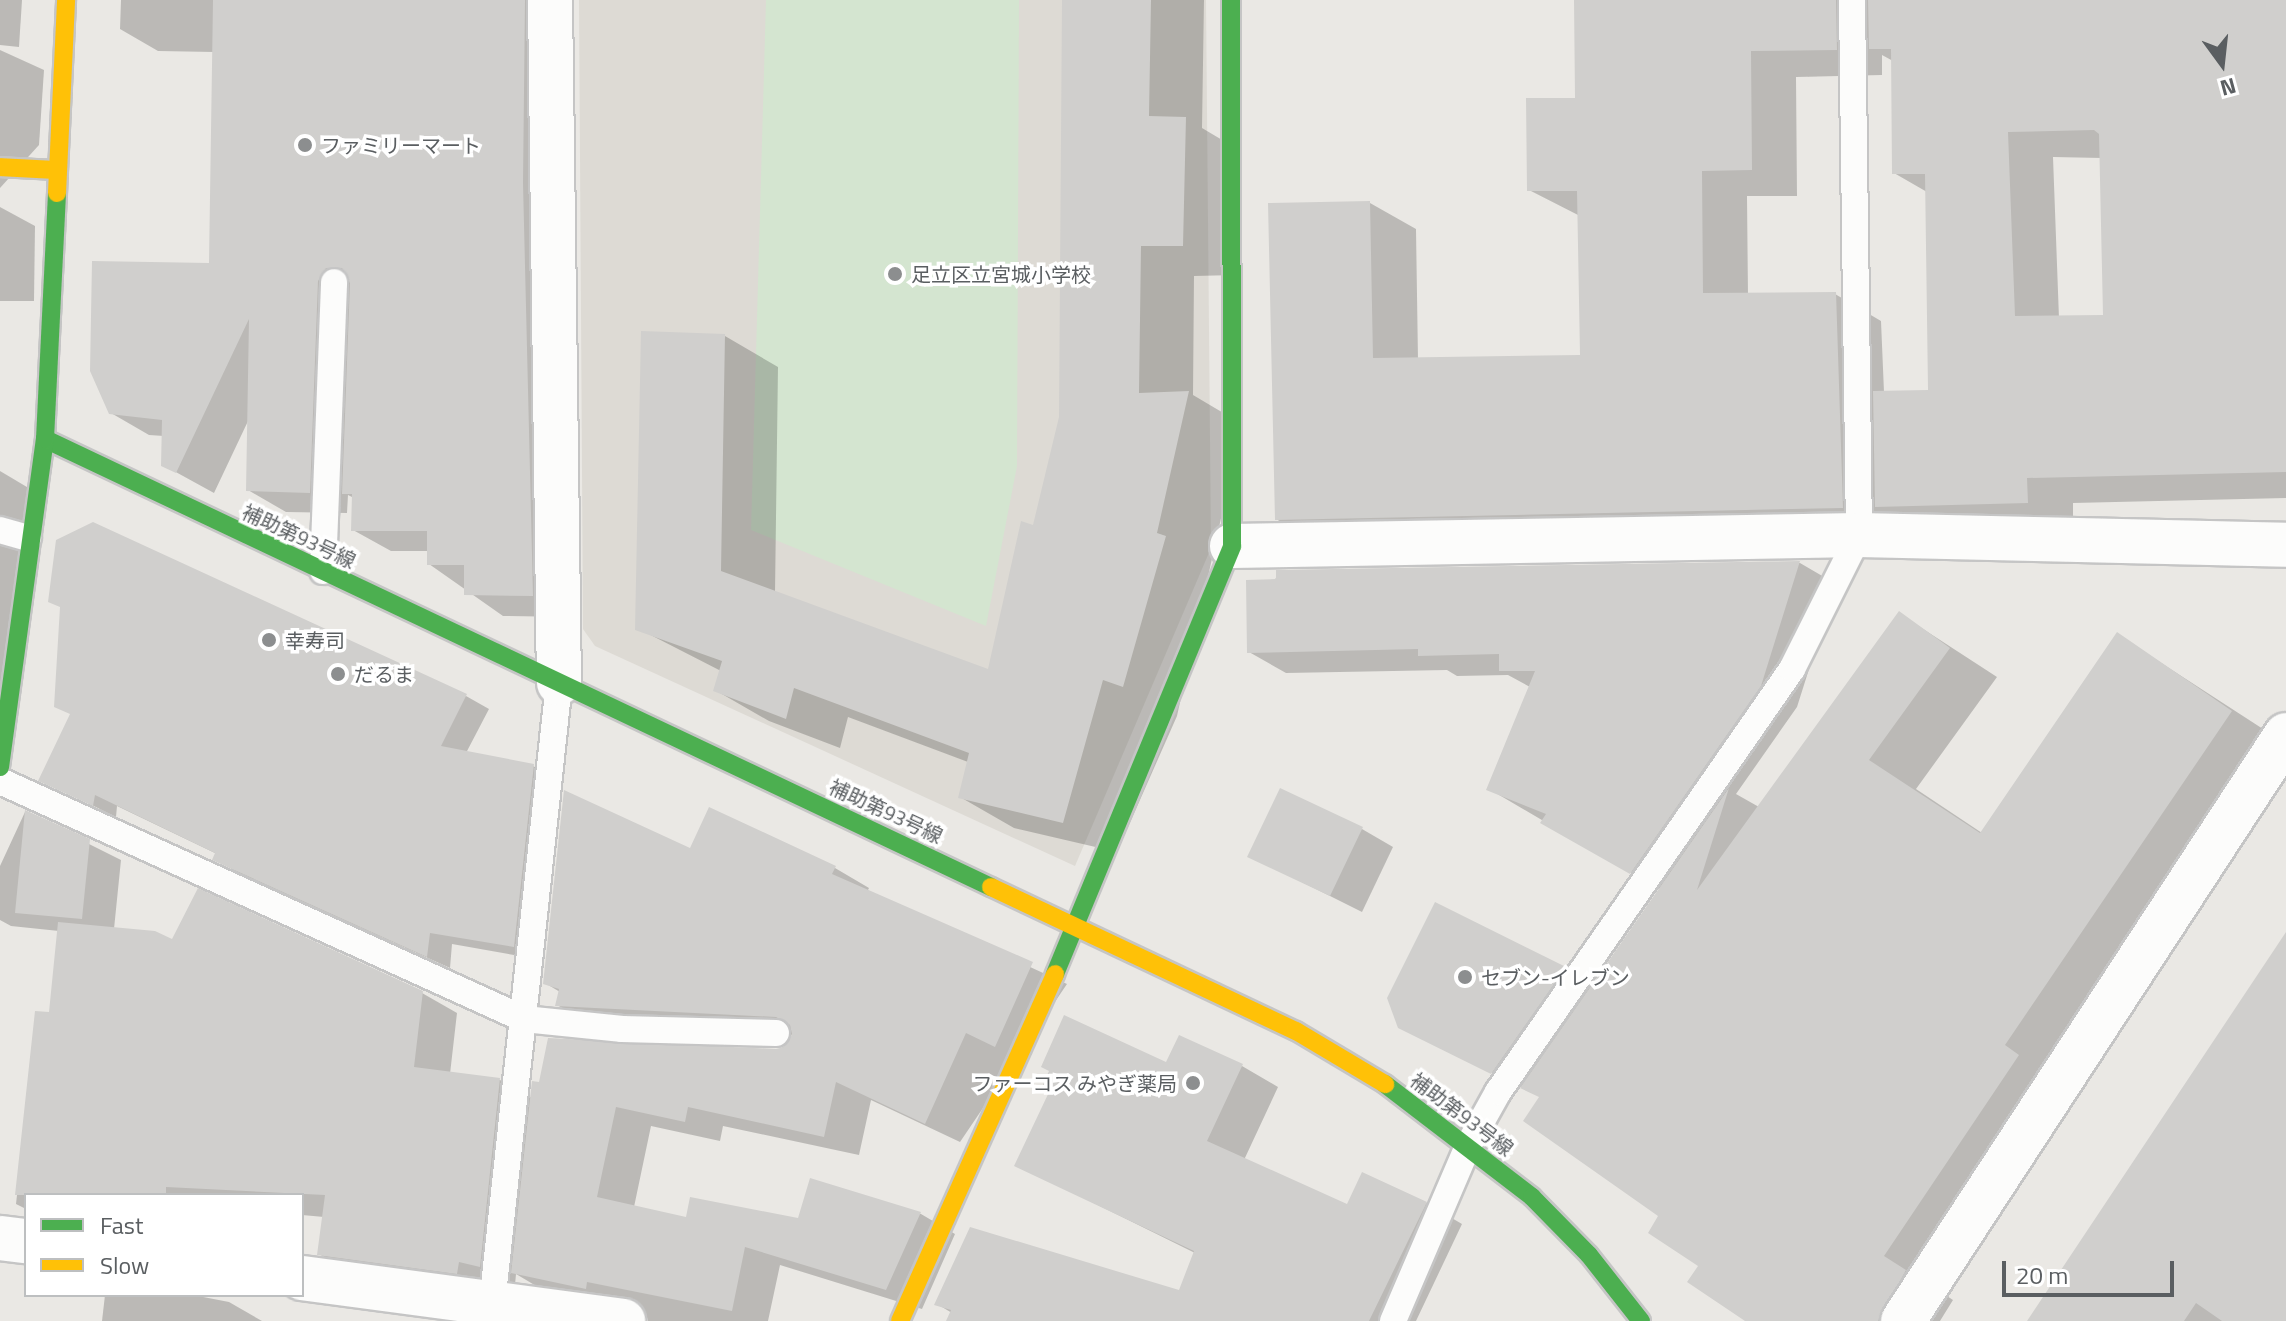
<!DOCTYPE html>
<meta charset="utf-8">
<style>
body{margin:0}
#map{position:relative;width:2286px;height:1321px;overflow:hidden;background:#eae8e4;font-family:"Titillium Web","Noto Sans JP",sans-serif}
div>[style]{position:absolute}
.education>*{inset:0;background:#dddad4}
.green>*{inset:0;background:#d4e5d0}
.shadow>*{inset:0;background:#0003}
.building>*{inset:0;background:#d0cfcd}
.roads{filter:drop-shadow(2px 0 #c5c5c5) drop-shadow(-2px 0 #c5c5c5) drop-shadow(0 2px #c5c5c5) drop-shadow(0 -2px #c5c5c5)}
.lane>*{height:26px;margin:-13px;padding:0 13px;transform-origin:13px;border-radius:13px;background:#fcfcfb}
.street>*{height:44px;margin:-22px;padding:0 22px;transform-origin:22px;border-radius:22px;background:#fcfcfb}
.fast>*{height:18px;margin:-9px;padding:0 9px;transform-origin:9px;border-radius:9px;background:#4caf50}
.slow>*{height:18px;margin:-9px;padding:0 9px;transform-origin:9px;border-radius:9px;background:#ffc107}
.dots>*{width:22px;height:22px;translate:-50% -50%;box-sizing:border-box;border:4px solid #fff;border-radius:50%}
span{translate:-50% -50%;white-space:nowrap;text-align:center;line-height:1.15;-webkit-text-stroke:7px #fff;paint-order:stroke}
.poi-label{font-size:20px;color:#5a5e61}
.left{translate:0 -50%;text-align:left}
.right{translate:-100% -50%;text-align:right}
.street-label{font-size:20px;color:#5a5e61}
.legend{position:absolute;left:24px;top:1193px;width:280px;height:104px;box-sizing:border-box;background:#fff;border:2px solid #bdbfc0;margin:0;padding:10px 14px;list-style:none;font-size:24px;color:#5a5e61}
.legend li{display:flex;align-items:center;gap:16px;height:40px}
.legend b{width:40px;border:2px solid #bdbfc0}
.north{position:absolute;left:2182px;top:24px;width:80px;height:80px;-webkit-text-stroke:6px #fff;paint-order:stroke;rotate:165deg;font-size:22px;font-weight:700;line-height:32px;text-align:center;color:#5a5e61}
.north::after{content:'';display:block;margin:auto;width:28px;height:36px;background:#5a5e61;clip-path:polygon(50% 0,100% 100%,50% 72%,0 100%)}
.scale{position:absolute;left:2002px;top:1261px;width:172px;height:36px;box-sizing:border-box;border:4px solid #5a5e61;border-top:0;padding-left:10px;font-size:24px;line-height:28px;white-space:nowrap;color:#5a5e61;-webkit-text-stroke:6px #fff;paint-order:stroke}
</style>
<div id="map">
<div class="education">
<div style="clip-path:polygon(579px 0,1206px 0,1211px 548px,1075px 866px,595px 646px,583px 629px)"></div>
</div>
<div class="green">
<div style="clip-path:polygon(766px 0,1019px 0,1017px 466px,986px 626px,751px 530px)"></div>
</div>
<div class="shadow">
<div style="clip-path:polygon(0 0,22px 0,19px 47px,0 45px)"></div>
<div style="clip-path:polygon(121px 0,562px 0,570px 617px,503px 616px,429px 564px,429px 551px,391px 551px,353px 530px,354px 498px,348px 495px,347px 513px,286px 512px,248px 490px,249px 419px,214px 493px,163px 465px,164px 436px,149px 435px,111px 413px,211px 265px,214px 52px,158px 51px,120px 29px)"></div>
<div style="clip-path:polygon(1064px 0,1204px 0,1202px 128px,1239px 150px,1236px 275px,1194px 276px,1193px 395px,1242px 424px,1177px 716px,1117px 852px,1014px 828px,960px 797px,968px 762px,848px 717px,840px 748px,769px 721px,715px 690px,721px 671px,637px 628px,725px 336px,778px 367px,775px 593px,989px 671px,1035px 527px,1061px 417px)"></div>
<div style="clip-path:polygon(evenodd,1576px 0,2286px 0,2286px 498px,2073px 503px,2073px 529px,1922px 532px,1887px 512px,1888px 533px,1322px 546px,1276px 519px,1370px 203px,1416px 229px,1418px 359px,1582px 357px,1580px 216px,1529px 190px,1577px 100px,1576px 0,1882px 55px,1893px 61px,1894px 173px,1927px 192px,1930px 392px,1884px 392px,1881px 321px,1835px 294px,1748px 295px,1747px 196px,1797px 196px,1796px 77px,1882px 75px,1882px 55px,1576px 0,2053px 157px,2102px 158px,2105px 317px,2059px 318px,2053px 157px)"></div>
<div style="clip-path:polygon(0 50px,44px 70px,39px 145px,0 188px)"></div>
<div style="clip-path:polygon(0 207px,35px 226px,34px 301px,0 301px)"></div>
<div style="clip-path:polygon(0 471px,32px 490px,0 727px)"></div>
<div style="clip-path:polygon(1800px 563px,1836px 584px,1797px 707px,1736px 794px,1759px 807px,1900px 614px,1997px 677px,1916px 789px,1982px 833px,2118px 635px,2280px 740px,1932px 1286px,1953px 1300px,1940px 1321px,1749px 1321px,1661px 1216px,1541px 1097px,1400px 1026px,1565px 968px,1594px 985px,1661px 890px,1489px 789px,1530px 687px,1508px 675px,1457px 676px,1447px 670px,1286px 673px,1249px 652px,1278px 572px)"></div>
<div style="clip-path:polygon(466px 696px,489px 709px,466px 753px,533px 766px,556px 779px,537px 959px,452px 944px,450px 968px,237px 872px,214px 859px,217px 854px,117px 806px,116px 817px,41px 780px)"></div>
<div style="clip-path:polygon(25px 812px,121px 860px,114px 929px,422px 993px,457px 1013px,450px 1074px,500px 1080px,532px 1098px,776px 1051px,791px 1043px,793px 1035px,592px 1025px,557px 1005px,560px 992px,545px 983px,691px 851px,835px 868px,869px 888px,867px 892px,1067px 984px,960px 1142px,871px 1100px,859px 1155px,723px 1126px,720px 1141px,651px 1126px,634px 1207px,688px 1220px,800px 1221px,812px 1181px,921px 1214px,955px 1234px,922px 1309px,780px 1265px,768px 1321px,648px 1321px,646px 1314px,548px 1293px,516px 1274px,515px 1285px,354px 1274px,319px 1254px,324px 1217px,302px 1215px,302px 1195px,26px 1195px,26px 1209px,16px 1204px,37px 1013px,51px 1014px,59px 931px,11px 926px,0 920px,0 866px)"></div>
<div style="clip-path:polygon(1362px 829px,1393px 847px,1362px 912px,1250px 856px)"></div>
<div style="clip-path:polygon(2286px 935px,2286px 1321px,2030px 1321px)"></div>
<div style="clip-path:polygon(1167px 1065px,1242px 1066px,1278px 1087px,1244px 1160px,1348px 1206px,1426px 1203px,1462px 1224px,1416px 1321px,948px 1321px,952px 1313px,937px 1304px,1180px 1293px,1195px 1253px,1017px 1165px)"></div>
<div style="clip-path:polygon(105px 1295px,193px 1295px,229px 1302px,262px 1321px,102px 1321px)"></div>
</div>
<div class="building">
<div style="clip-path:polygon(213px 0,525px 0,523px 183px,533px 596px,464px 595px,464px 565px,427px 565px,427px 531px,351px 531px,352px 494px,342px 494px,350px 283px,342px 268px,326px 268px,318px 281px,310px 493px,246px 491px,249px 319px,176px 473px,161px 466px,162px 420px,109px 414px,90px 371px,92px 261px,209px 263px)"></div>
<div style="clip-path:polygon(1062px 0,1151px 0,1149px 116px,1186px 117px,1183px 246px,1141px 246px,1139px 393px,1189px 391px,1157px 533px,1166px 536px,1123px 687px,1103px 680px,1063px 823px,958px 798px,969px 753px,794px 688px,786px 719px,713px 691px,722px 661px,635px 630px,641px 331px,725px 334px,721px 571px,988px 669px,1021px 521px,1033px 525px,1059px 417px)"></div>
<div style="clip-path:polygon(1574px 0,1836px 0,1837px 50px,1751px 51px,1752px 170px,1702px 171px,1703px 293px,1836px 292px,1843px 508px,1275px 520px,1268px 203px,1370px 201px,1373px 358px,1580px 355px,1577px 191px,1527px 191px,1526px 98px,1575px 98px)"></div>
<div style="clip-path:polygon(evenodd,1868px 0,2286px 0,2286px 472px,2027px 478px,2028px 503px,1875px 507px,1873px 391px,1928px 390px,1925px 174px,1892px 174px,1891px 49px,1869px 49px,1868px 0,2094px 130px,2099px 134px,2103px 315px,2015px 316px,2008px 132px,2094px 130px)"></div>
<div style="clip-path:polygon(93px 522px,467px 694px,441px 746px,534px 764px,514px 947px,430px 933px,427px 957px,212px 860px,215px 853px,95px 795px,93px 806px,38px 781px,70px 714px,54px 707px,60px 607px,48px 602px,56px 540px)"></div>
<div style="clip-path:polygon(1800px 561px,1761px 686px,1630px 874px,1540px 823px,1546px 814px,1486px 790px,1535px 671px,1499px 671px,1499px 654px,1418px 656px,1418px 649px,1247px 653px,1246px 580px,1276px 579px,1276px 570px)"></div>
<div style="clip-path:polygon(1899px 611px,1950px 648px,1869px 760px,1980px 833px,2117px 632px,2232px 711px,2005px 1045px,2019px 1055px,1884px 1256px,1906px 1270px,1878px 1321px,1745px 1321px,1687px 1282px,1698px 1266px,1648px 1233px,1658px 1216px,1523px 1121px,1539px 1097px,1520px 1088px,1729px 788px,1697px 890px)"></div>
<div style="clip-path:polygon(1280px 788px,1363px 827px,1330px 896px,1247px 857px)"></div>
<div style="clip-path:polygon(564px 790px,690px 848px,709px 807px,836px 866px,832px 874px,1033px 962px,995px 1047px,966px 1033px,925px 1124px,836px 1082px,824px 1137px,688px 1107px,685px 1122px,616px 1107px,597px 1197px,686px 1217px,690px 1197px,798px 1218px,810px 1178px,921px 1212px,886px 1290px,745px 1247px,732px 1311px,587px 1282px,586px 1289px,511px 1273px,532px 1081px,539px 1082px,548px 1038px,776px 1049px,784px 1047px,792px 1034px,790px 1025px,776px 1017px,555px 1006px,559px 989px,543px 984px)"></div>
<div style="clip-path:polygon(25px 810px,90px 839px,82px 919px,15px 913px)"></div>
<div style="clip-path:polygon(198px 888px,423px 991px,414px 1067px,500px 1078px,480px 1267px,459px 1262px,457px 1274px,317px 1255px,325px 1195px,166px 1187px,166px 1195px,15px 1195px,35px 1011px,49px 1012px,58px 922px,155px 931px,172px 939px)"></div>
<div style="clip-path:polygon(1435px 902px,1566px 967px,1491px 1074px,1398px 1028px,1387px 998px)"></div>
<div style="clip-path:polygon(2286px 932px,2286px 1321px,2222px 1321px,2196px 1303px,2184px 1321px,2027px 1321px)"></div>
<div style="clip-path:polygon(1064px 1015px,1166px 1062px,1179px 1035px,1243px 1064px,1207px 1141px,1347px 1204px,1362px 1172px,1427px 1202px,1369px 1321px,946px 1321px,951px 1310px,934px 1305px,970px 1227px,1179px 1290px,1194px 1251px,1014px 1166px,1050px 1090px,1042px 1087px,1049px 1071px,1041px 1067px)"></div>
</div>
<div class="roads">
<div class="lane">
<div style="left:0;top:530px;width:29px;rotate:16deg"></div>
<div style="left:323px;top:571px;width:289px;rotate:-87.8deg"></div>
<div style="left:0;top:781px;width:576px;rotate:24.43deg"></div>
<div style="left:524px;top:1019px;width:99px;rotate:5.8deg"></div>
<div style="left:622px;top:1029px;width:154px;rotate:1.5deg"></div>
<div style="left:492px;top:1304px;width:625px;rotate:-83.84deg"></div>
<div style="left:1393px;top:1321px;width:193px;rotate:-66.8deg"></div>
<div style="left:1469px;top:1144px;width:60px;rotate:-60.9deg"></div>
<div style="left:1498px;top:1092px;width:515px;rotate:-55.2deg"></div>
<div style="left:1792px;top:669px;width:150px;rotate:-63.4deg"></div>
<div style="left:1859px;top:535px;width:535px;rotate:-90.75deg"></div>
</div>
<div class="street">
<div style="left:550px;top:0;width:683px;rotate:89.25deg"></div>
<div style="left:1232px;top:546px;width:627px;rotate:-1.01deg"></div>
<div style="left:1859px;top:535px;width:427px;rotate:1.3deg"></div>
<div style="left:0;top:1238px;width:26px;rotate:7deg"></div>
<div style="left:302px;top:1278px;width:324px;rotate:7.6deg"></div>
<div style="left:1903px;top:1321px;width:700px;rotate:-56.83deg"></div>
</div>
<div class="fast">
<div style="left:45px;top:439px;width:1047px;rotate:25.34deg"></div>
<div style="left:0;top:767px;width:331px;rotate:-82.2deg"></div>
<div style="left:45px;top:439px;width:246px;rotate:-87.2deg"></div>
<div style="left:1055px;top:974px;width:463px;rotate:-67.5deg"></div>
<div style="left:1232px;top:546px;width:546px;rotate:-90.1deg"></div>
<div style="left:1385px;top:1084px;width:185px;rotate:37.5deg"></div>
<div style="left:1532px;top:1197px;width:81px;rotate:45.5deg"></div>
<div style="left:1589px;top:1255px;width:84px;rotate:51.8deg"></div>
</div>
<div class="slow">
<div style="left:0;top:167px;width:56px;rotate:3.1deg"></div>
<div style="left:57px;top:193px;width:193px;rotate:-87.3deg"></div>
<div style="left:991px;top:887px;width:337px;rotate:25.3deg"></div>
<div style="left:1296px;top:1031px;width:104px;rotate:30.8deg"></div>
<div style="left:900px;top:1321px;width:380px;rotate:-65.9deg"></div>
</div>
</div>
<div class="dots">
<div style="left:305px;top:145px;background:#8c8e8f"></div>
<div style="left:895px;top:274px;background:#8c8e8f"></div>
<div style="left:269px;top:640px;background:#8c8e8f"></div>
<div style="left:338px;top:674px;background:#8c8e8f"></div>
<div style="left:1465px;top:977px;background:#8c8e8f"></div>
<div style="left:1193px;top:1083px;background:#8c8e8f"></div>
</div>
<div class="poi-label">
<span class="left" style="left:321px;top:145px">ファミリーマート</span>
<span class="left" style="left:911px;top:274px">足立区立宮城小学校</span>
<span class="left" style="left:285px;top:640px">幸寿司</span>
<span class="left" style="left:354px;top:674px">だるま</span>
<span class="left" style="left:1481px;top:977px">セブン-イレブン</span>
<span class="right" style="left:1177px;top:1083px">ファーコス みやぎ薬局</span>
</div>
<div class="street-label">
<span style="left:299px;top:536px;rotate:25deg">補助第93号線</span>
<span style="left:886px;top:811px;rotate:25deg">補助第93号線</span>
<span style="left:1462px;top:1114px;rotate:37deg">補助第93号線</span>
</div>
<ul class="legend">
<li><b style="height:10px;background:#4caf50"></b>Fast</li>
<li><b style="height:10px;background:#ffc107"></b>Slow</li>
</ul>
<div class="north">N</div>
<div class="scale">20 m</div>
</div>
